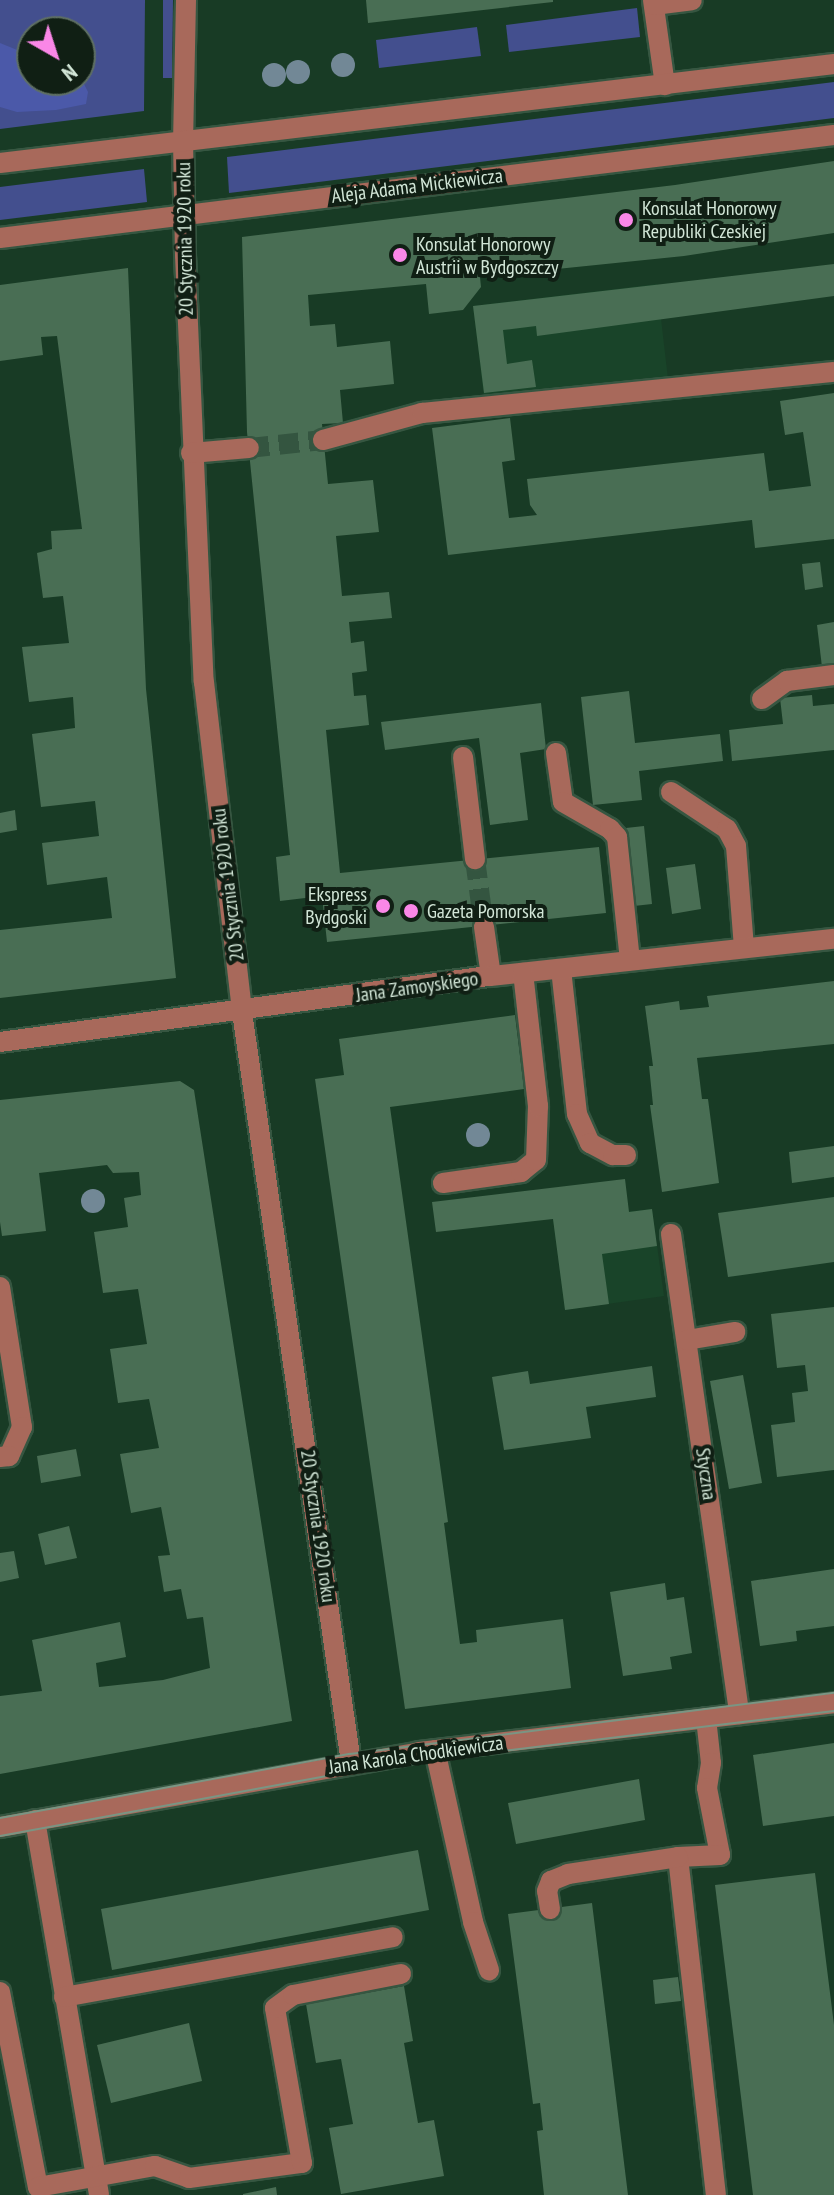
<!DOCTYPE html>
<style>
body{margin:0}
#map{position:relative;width:834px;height:2195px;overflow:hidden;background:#183b25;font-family:"PT Sans Narrow",sans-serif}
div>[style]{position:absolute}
.built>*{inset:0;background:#194429}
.green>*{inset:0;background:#434f8e}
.forest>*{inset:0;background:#4b59a9}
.building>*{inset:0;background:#496e54}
.minor-tunnel>*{height:20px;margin-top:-10px;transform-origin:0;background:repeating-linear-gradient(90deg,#345540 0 20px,transparent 0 30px)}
.roads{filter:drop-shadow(2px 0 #365641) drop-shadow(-2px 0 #365641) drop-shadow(0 2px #365641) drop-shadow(0 -2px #365641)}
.minor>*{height:20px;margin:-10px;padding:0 10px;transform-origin:10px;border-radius:10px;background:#a8695b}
.tram>*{height:2px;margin:-1px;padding:0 1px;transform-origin:1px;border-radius:1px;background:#7a9583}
.trees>*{width:24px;height:24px;margin:-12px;border-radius:50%;background:#728896}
.dots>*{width:22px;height:22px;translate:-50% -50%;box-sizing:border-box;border:4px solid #101f14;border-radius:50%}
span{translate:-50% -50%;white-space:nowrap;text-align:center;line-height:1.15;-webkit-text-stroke:8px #101f14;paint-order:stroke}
.street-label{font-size:20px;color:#d2e6d7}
.poi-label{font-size:20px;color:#d2e6d7}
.left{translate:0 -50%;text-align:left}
.right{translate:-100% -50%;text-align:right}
.north{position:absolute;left:16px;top:16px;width:80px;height:80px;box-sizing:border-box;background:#101f14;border:2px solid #5e6f62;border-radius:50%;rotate:141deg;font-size:22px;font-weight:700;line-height:32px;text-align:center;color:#d2e6d7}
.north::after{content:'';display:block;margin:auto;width:28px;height:36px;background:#fa87e7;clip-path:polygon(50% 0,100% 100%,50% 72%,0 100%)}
</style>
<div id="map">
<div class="built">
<div style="clip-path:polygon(657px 284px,668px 379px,484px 398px,473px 306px)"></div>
<div style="clip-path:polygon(652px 1209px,664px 1296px,565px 1310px,553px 1219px)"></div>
</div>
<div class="green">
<div style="clip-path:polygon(evenodd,0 0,145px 0,144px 111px,0 129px,0 0,32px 32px,80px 32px,80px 80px,32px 80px,32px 32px)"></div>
<div style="clip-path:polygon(163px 0,173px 0,172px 78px,163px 78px)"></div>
<div style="clip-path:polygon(637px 8px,640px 37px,509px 52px,506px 25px)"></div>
<div style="clip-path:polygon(477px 27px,481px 56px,379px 68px,376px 40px)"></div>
<div style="clip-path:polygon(834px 82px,834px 118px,229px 193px,227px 157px)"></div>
<div style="clip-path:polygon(144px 169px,147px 202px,0 220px,0 187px)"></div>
</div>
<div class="forest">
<div style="clip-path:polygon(0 43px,32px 56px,32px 80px,80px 80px,80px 76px,88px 92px,86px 104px,56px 110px,17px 112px,0 107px)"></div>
</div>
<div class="building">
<div style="clip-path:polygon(366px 0,553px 0,553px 2px,368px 23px)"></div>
<div style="clip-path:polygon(834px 161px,834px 233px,684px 256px,480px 277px,481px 287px,463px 310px,429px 314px,426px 284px,308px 295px,310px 326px,335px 324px,337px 347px,390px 341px,394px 384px,340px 390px,343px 423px,322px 424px,328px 484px,373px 480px,379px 532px,336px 536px,342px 596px,389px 592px,392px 618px,349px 622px,351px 643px,364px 641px,367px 671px,352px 673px,354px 696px,366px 695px,369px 725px,326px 730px,340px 873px,599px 847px,606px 913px,327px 942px,322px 896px,280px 901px,276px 857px,290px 855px,247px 432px,242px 237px,675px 185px)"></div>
<div style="clip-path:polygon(834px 264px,834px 296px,537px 336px,536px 326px,503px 330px,507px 364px,532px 360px,536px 387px,484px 393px,473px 306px)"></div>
<div style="clip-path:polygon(128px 268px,146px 689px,176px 978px,0 998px,0 930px,112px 918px,107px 877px,47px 885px,42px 843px,99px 836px,95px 801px,41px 807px,32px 734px,75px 728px,73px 697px,29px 702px,22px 647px,69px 643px,63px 596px,43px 598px,37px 553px,52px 549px,51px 531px,82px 529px,57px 336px,41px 337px,43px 355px,0 361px,0 285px)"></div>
<div style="clip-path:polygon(834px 393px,834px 539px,755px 548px,752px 520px,448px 555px,432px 428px,510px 418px,515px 460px,502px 462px,509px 518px,537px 515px,530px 505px,527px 479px,764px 453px,769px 491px,811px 486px,803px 432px,785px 435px,780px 401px)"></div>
<div style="clip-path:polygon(820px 562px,823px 587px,805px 590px,802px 564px)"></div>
<div style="clip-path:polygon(834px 622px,834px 665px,822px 667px,817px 625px)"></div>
<div style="clip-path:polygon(629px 691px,635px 743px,720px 734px,723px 761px,639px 771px,642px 800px,593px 805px,581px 697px)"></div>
<div style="clip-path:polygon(812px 695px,813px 706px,834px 704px,834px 750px,732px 761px,729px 730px,783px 724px,780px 698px)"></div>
<div style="clip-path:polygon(541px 703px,546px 749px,520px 753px,528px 820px,490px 825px,479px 738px,385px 750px,381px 722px)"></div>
<div style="clip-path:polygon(15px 810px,17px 830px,0 833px,0 813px)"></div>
<div style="clip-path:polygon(644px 826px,652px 904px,634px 906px,626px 828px)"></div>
<div style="clip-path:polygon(695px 864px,701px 909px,672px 914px,666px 868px)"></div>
<div style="clip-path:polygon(834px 981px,834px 1044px,697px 1058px,702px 1099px,708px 1099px,719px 1183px,662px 1192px,650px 1105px,653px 1105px,649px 1066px,653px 1066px,645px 1006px,679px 1001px,680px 1010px,709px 1007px,707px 996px)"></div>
<div style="clip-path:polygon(515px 1015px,524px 1089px,390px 1107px,448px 1522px,444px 1523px,460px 1644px,477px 1642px,476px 1630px,563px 1619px,571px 1688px,405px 1709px,315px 1079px,344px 1075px,339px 1039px)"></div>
<div style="clip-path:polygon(180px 1081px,194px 1090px,292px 1721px,0 1774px,0 1696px,42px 1691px,32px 1640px,120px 1622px,126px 1657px,96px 1663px,99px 1687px,163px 1680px,210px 1668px,203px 1617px,187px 1619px,181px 1589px,164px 1592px,158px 1556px,170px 1555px,161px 1507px,131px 1513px,120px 1454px,159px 1448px,149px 1399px,118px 1403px,110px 1349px,147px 1344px,138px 1289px,103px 1293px,94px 1232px,128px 1227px,124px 1198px,141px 1195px,139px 1172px,113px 1173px,107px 1165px,39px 1173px,46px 1231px,2px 1236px,0 1222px,0 1100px)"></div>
<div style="clip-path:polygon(834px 1146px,834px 1177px,792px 1183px,789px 1152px)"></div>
<div style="clip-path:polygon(625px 1179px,629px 1212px,652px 1209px,657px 1246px,602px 1254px,609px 1304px,565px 1310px,553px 1219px,436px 1232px,432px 1202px)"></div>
<div style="clip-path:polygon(834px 1197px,834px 1262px,728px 1277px,718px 1213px)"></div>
<div style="clip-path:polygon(834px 1307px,834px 1470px,777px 1477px,771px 1425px,795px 1422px,792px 1393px,808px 1391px,805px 1365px,777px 1368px,771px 1314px)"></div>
<div style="clip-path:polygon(652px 1366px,656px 1397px,586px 1407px,591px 1438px,504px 1450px,492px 1377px,528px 1371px,530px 1384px)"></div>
<div style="clip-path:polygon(743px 1375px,762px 1483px,729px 1489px,710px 1381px)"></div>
<div style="clip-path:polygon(76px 1449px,81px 1476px,41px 1483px,37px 1456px)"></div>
<div style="clip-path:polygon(69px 1526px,77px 1558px,45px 1565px,38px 1534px)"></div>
<div style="clip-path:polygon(14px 1551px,19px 1578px,0 1582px,0 1553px)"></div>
<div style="clip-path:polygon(834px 1569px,834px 1626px,796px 1631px,797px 1641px,760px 1646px,751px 1581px)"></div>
<div style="clip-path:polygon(665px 1583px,667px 1600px,684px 1597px,692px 1653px,670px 1657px,672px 1669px,623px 1676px,610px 1592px)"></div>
<div style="clip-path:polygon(834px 1743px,834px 1816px,763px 1826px,753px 1755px)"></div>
<div style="clip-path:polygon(639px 1779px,645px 1820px,516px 1844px,508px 1803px)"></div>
<div style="clip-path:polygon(418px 1850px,429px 1910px,112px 1970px,101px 1909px)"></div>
<div style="clip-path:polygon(815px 1873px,834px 2025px,834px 2195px,753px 2195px,715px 1885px)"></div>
<div style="clip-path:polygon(592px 1903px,628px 2195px,544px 2195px,537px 2131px,543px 2130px,540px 2103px,533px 2104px,508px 1914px)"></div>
<div style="clip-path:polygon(678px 1977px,681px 2001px,655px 2004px,653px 1980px)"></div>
<div style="clip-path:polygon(404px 1986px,413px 2041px,404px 2043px,418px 2123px,434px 2120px,444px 2176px,341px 2194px,329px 2128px,353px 2124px,341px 2059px,316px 2063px,306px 2004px)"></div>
<div style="clip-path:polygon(189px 2023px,202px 2081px,111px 2103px,97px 2045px)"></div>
<div style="clip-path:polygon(276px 2187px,277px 2195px,243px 2195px,243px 2194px)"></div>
</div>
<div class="minor-tunnel">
<div style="left:249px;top:448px;width:74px;rotate:-6.2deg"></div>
<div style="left:475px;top:859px;width:69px;rotate:82.5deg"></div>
</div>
<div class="roads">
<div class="minor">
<div style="left:186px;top:0;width:140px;rotate:91.2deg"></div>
<div style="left:183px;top:140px;width:115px;rotate:89deg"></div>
<div style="left:185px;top:255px;width:427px;rotate:87.5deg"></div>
<div style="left:204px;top:682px;width:332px;rotate:83.4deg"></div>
<div style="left:242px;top:1012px;width:759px;rotate:81.74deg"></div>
<div style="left:653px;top:0;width:86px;rotate:82deg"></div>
<div style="left:654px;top:5px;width:38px;rotate:-7deg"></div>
<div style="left:0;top:163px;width:840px;rotate:-6.77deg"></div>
<div style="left:0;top:238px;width:840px;rotate:-7.04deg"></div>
<div style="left:323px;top:440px;width:103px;rotate:-15.3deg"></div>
<div style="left:422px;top:413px;width:414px;rotate:-5.7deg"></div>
<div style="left:191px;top:453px;width:58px;rotate:-4.9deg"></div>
<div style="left:762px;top:699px;width:31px;rotate:-36deg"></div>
<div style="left:787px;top:681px;width:47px;rotate:-7.3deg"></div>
<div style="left:556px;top:753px;width:49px;rotate:81.9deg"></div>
<div style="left:563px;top:802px;width:54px;rotate:29.9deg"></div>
<div style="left:610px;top:829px;width:11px;rotate:49deg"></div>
<div style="left:617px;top:837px;width:124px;rotate:84deg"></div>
<div style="left:463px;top:757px;width:103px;rotate:83.3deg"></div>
<div style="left:671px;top:792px;width:67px;rotate:33.5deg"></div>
<div style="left:727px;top:829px;width:19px;rotate:62deg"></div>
<div style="left:736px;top:846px;width:102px;rotate:85.5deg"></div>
<div style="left:484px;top:927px;width:49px;rotate:81.9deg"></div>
<div style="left:561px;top:969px;width:146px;rotate:83.7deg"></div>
<div style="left:577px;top:1114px;width:32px;rotate:66deg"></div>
<div style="left:590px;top:1143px;width:26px;rotate:28deg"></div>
<div style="left:613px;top:1155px;width:13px"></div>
<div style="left:0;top:1042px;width:495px;rotate:-7.7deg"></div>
<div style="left:491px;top:976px;width:345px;rotate:-6.2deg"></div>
<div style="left:443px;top:1183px;width:79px;rotate:-8deg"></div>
<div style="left:521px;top:1172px;width:19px;rotate:-39deg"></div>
<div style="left:536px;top:1160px;width:54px;rotate:-87.9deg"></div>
<div style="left:538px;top:1106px;width:134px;rotate:-96.4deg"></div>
<div style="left:671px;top:1234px;width:485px;rotate:81.9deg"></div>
<div style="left:0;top:1287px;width:142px;rotate:81.1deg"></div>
<div style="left:22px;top:1427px;width:32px;rotate:114deg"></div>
<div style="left:9px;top:1456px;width:9px;rotate:174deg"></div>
<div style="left:687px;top:1340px;width:49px;rotate:-9.5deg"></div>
<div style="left:706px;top:1718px;width:45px;rotate:83.7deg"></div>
<div style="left:711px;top:1763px;width:25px;rotate:99deg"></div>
<div style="left:707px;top:1788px;width:68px;rotate:79deg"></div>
<div style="left:720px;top:1855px;width:42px;rotate:177.3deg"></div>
<div style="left:678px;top:1857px;width:340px;rotate:83.6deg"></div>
<div style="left:435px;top:1750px;width:176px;rotate:77.5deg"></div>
<div style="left:473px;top:1922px;width:51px;rotate:71.6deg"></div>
<div style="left:35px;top:1820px;width:380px;rotate:80.3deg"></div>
<div style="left:0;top:1827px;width:426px;rotate:-10.1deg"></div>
<div style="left:419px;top:1752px;width:418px;rotate:-6.7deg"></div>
<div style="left:550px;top:1909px;width:18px;rotate:-99deg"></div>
<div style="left:547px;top:1891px;width:11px;rotate:-68deg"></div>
<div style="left:551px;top:1881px;width:18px;rotate:-22deg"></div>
<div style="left:568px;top:1874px;width:111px;rotate:-8.8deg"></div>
<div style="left:0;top:1992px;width:199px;rotate:79deg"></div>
<div style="left:38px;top:2187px;width:119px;rotate:-10.2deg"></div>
<div style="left:155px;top:2166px;width:36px;rotate:19deg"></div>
<div style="left:189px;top:2178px;width:114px;rotate:-7.6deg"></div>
<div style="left:302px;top:2163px;width:157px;rotate:-99.9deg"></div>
<div style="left:275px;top:2008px;width:22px;rotate:-36deg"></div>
<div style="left:293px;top:1995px;width:110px;rotate:-11deg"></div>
<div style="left:64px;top:1997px;width:334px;rotate:-10.3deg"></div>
</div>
</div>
<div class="tram">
<div style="left:0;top:1818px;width:356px;rotate:-10.4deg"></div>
<div style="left:350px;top:1754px;width:488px;rotate:-7.2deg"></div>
<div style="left:0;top:1836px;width:393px;rotate:-10.4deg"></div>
<div style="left:387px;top:1765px;width:450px;rotate:-6.9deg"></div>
</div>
<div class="trees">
<div style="left:343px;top:65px"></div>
<div style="left:298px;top:72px"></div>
<div style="left:274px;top:75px"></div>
<div style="left:478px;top:1135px"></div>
<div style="left:93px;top:1201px"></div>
</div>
<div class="dots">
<div style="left:626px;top:220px;background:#fa87e7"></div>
<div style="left:400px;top:255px;background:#fa87e7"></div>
<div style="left:383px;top:906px;background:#fa87e7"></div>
<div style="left:411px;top:911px;background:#fa87e7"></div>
</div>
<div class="street-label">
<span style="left:417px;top:186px;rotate:-7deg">Aleja Adama Mickiewicza</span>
<span style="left:185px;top:239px;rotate:-91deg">20 Stycznia 1920 roku</span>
<span style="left:228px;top:885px;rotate:-97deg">20 Stycznia 1920 roku</span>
<span style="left:417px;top:987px;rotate:-8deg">Jana Zamoyskiego</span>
<span style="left:706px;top:1474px;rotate:82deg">Styczna</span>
<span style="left:318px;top:1526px;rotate:82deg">20 Stycznia 1920 roku</span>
<span style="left:416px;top:1755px;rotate:-8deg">Jana Karola Chodkiewicza</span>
</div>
<div class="poi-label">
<span class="left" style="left:642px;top:220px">Konsulat Honorowy<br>Republiki Czeskiej</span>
<span class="left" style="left:416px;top:256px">Konsulat Honorowy<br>Austrii w Bydgoszczy</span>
<span class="right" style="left:367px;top:906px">Ekspress<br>Bydgoski</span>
<span class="left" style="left:427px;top:911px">Gazeta Pomorska</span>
</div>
<div class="north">N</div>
</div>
